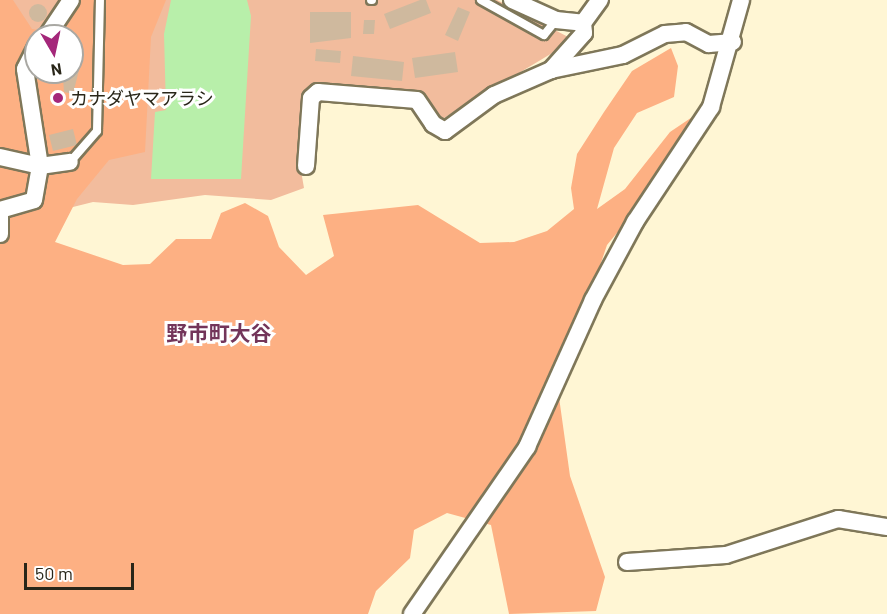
<!DOCTYPE html>
<meta charset="utf-8">
<style>
body{margin:0}
#map{position:relative;width:887px;height:614px;overflow:hidden;background:#fff6d4;font-family:Barlow,"Noto Sans JP",sans-serif}
div>[style]{position:absolute}
.green>*{inset:0;background:#f2bc9d}
.forest>*{inset:0;background:#fdb083}
.water>*{inset:0;background:#b8efaa}
.building>*{inset:0;background:#cfb99e}
.round{border-radius:50%}
.roads{filter:drop-shadow(2px 0 #7f7759) drop-shadow(-2px 0 #7f7759) drop-shadow(0 2px #7f7759) drop-shadow(0 -2px #7f7759)}
.lane>*{height:8px;margin:-4px;padding:0 4px;transform-origin:4px;border-radius:4px;background:#fff}
.street>*{height:16px;margin:-8px;padding:0 8px;transform-origin:8px;border-radius:8px;background:#fff}
.dots>*{width:16px;height:16px;translate:-50% -50%;box-sizing:border-box;border:3px solid #fff;border-radius:50%}
span{translate:-50% -50%;white-space:nowrap;text-align:center;line-height:1.15;-webkit-text-stroke:6px #fff;paint-order:stroke}
.poi-label{font-size:18px;color:#292619}
.left{translate:0 -50%;text-align:left}
.quarter-label{font-size:21px;color:#73355a;font-weight:700}
.north{position:absolute;left:24px;top:24px;width:60px;height:60px;box-sizing:border-box;background:#fff;border:2px solid #a9a8a3;border-radius:50%;rotate:171deg;font-size:16px;font-weight:700;line-height:24px;text-align:center;color:#292619}
.north::after{content:'';display:block;margin:auto;width:21px;height:27px;background:#a4277a;clip-path:polygon(50% 0,100% 100%,50% 72%,0 100%)}
.scale{position:absolute;left:24px;top:563px;width:110px;height:27px;box-sizing:border-box;border:3px solid #292619;border-top:0;padding-left:8px;font-size:18px;line-height:21px;white-space:nowrap;color:#292619;-webkit-text-stroke:4px #fff;paint-order:stroke}
</style>
<div id="map">
<div class="green">
<div style="clip-path:polygon(evenodd,0 0,497px 0,574px 40px,444px 118px,433px 116px,418px 96px,309px 87px,300px 165px,304px 188px,271px 200px,205px 195px,133px 205px,93px 202px,65px 209px,0 256px,0 0,36px 36px,72px 36px,72px 72px,36px 72px,36px 36px)"></div>
</div>
<div class="forest">
<div style="clip-path:polygon(evenodd,0 0,13px 0,32px 29px,60px 33px,78px 0,166px 0,151px 37px,145px 152px,109px 160px,77px 199px,55px 242px,123px 265px,150px 264px,176px 239px,211px 239px,221px 213px,245px 203px,268px 216px,279px 247px,306px 275px,334px 256px,323px 215px,418px 205px,480px 243px,514px 242px,547px 231px,574px 209px,571px 188px,577px 154px,604px 112px,632px 71px,671px 48px,678px 66px,674px 97px,637px 113px,614px 148px,597px 209px,625px 189px,670px 132px,713px 103px,664px 176px,607px 245px,558px 390px,570px 476px,605px 577px,596px 611px,509px 614px,491px 525px,447px 513px,414px 530px,410px 558px,376px 591px,368px 614px,0 614px,0 0,36px 36px,72px 36px,72px 72px,36px 72px,36px 36px)"></div>
</div>
<div class="water">
<div style="clip-path:polygon(171px 0,247px 0,251px 16px,241px 179px,151px 179px,155px 112px,166px 110px,164px 34px)"></div>
</div>
<div class="building">
<div style="clip-path:polygon(420px 0,426px 0,431px 13px,390px 29px,384px 14px)"></div>
<div class="round" style="left:29px;top:4px;width:18px;height:18px"></div>
<div style="clip-path:polygon(458px 7px,470px 12px,458px 41px,445px 35px)"></div>
<div style="clip-path:polygon(310px 12px,351px 12px,351px 38px,310px 43px)"></div>
<div style="clip-path:polygon(364px 20px,375px 20px,374px 34px,363px 34px)"></div>
<div style="clip-path:polygon(316px 49px,341px 51px,340px 63px,315px 61px)"></div>
<div style="clip-path:polygon(455px 52px,458px 72px,415px 78px,412px 58px)"></div>
<div style="clip-path:polygon(353px 56px,404px 62px,402px 81px,351px 76px)"></div>
<div style="clip-path:polygon(72px 64px,79px 70px,73px 94px,64px 92px,63px 78px,72px 72px)"></div>
<div style="clip-path:polygon(73px 129px,77px 145px,53px 151px,49px 135px)"></div>
</div>
<div class="roads">
<div class="lane">
<div style="left:371px;top:0;width:1px"></div>
<div style="left:481px;top:0;width:72px;rotate:29.1deg"></div>
<div style="left:544px;top:35px;width:19px;rotate:-51deg"></div>
<div style="left:70px;top:162px;width:41px;rotate:-48.9deg"></div>
<div style="left:97px;top:131px;width:131px;rotate:-88.7deg"></div>
</div>
<div class="street">
<div style="left:512px;top:0;width:48px;rotate:24.4deg"></div>
<div style="left:556px;top:20px;width:27px;rotate:6deg"></div>
<div style="left:583px;top:23px;width:10px;rotate:84deg"></div>
<div style="left:584px;top:33px;width:50px;rotate:131.7deg"></div>
<div style="left:583px;top:23px;width:29px;rotate:-54deg"></div>
<div style="left:47px;top:36px;width:43px;rotate:-56.3deg"></div>
<div style="left:0;top:157px;width:41px;rotate:12.7deg"></div>
<div style="left:40px;top:166px;width:98px;rotate:-98.8deg"></div>
<div style="left:25px;top:69px;width:25px;rotate:-63deg"></div>
<div style="left:306px;top:166px;width:68px;rotate:-85.8deg"></div>
<div style="left:311px;top:98px;width:9px;rotate:-41deg"></div>
<div style="left:318px;top:92px;width:99px;rotate:4.6deg"></div>
<div style="left:417px;top:100px;width:29px;rotate:56deg"></div>
<div style="left:433px;top:124px;width:14px;rotate:30deg"></div>
<div style="left:445px;top:131px;width:61px;rotate:-36.3deg"></div>
<div style="left:494px;top:95px;width:62px;rotate:-23.7deg"></div>
<div style="left:551px;top:70px;width:74px;rotate:-11.8deg"></div>
<div style="left:623px;top:55px;width:47px;rotate:-26.6deg"></div>
<div style="left:665px;top:34px;width:21px;rotate:-5deg"></div>
<div style="left:686px;top:32px;width:26px;rotate:28deg"></div>
<div style="left:709px;top:44px;width:24px;rotate:-5deg"></div>
<div style="left:0;top:210px;width:35px;rotate:-16deg"></div>
<div style="left:34px;top:200px;width:35px;rotate:-80deg"></div>
<div style="left:40px;top:166px;width:30px;rotate:-8deg"></div>
<div style="left:0;top:215px;width:19px;rotate:90deg"></div>
<div style="left:627px;top:562px;width:99px;rotate:-4deg"></div>
<div style="left:726px;top:555px;width:118px;rotate:-17.8deg"></div>
<div style="left:838px;top:519px;width:50px;rotate:9.3deg"></div>
<div style="left:412px;top:614px;width:203px;rotate:-55.4deg"></div>
<div style="left:527px;top:447px;width:161px;rotate:-65.8deg"></div>
<div style="left:593px;top:300px;width:89px;rotate:-61.7deg"></div>
<div style="left:635px;top:222px;width:138px;rotate:-56.5deg"></div>
<div style="left:711px;top:107px;width:111px;rotate:-74.3deg"></div>
</div>
</div>
<div class="dots">
<div style="left:58px;top:98px;background:#a4277a"></div>
</div>
<div class="poi-label">
<span class="left" style="left:70px;top:98px">カナダヤマアラシ</span>
</div>
<div class="quarter-label">
<span style="left:219px;top:333px">野市町大谷</span>
</div>
<div class="north">N</div>
<div class="scale">50 m</div>
</div>
